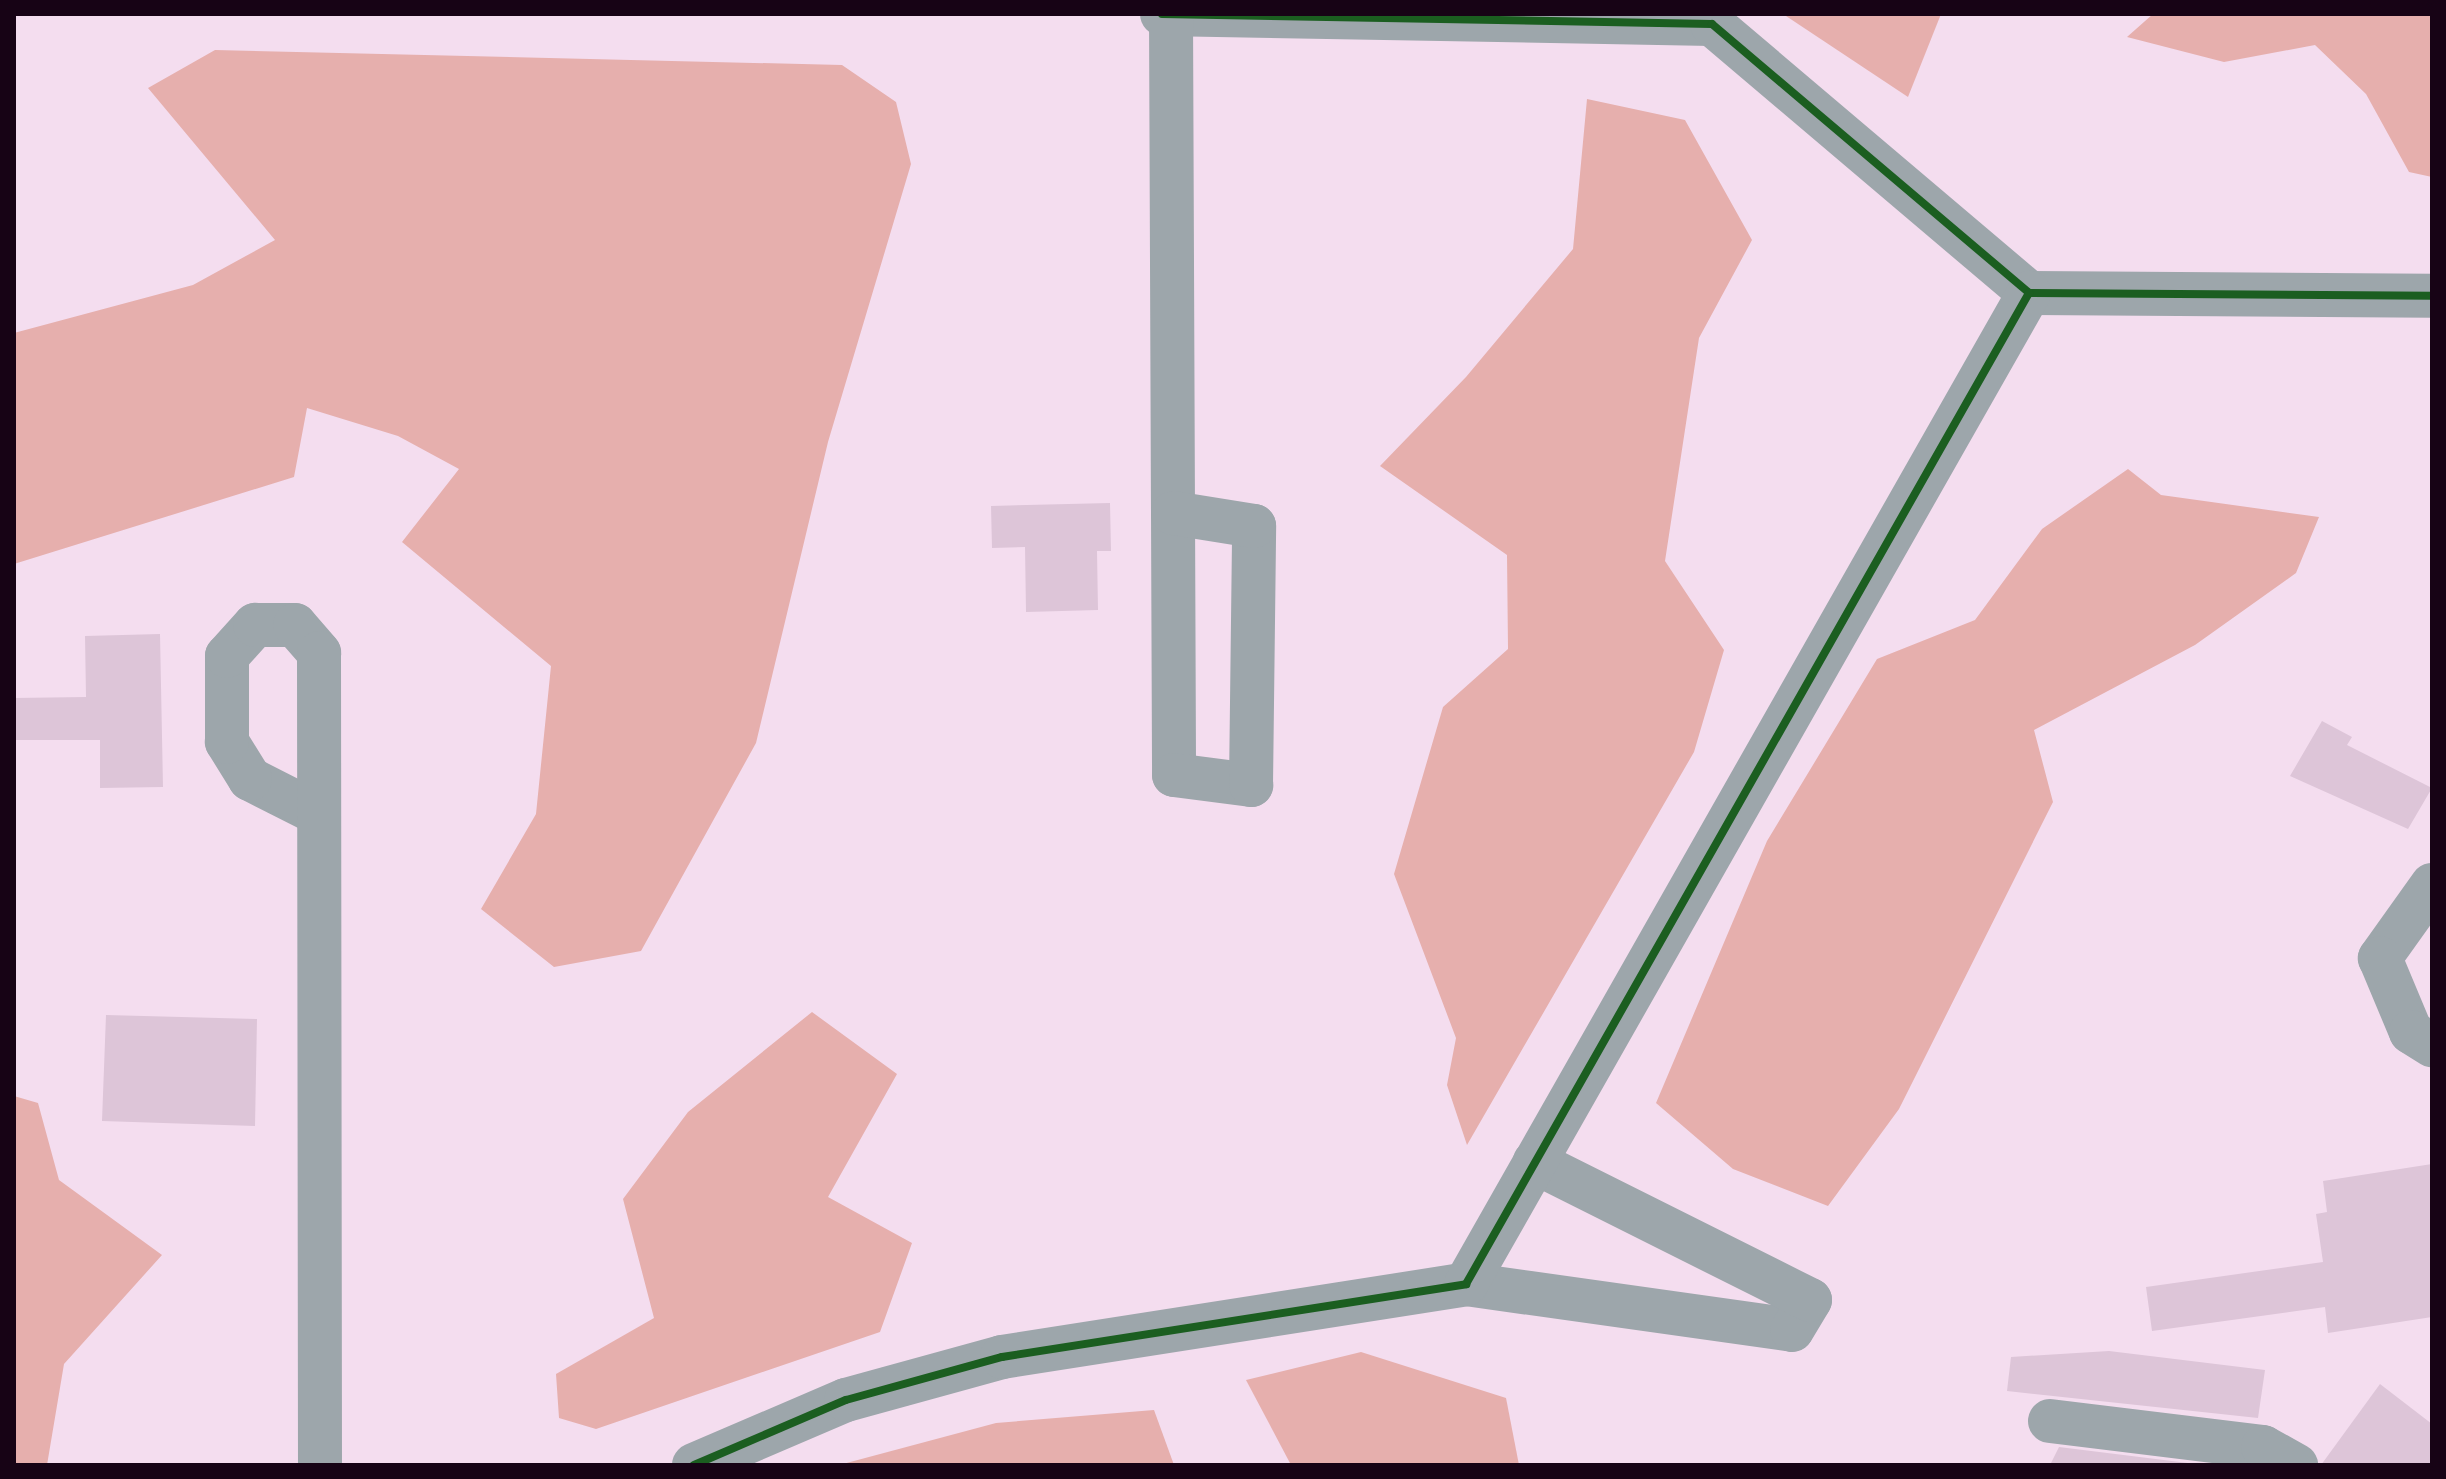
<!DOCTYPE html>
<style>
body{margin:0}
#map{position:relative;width:2446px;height:1479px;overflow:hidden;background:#f4ddef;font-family:Manrope,sans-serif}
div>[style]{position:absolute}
.forest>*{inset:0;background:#e6afad}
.building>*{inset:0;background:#ddc5d8}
.minor>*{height:44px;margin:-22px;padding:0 22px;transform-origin:22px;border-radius:22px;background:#9da6ab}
.cycleway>*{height:8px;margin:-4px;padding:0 4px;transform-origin:4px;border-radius:4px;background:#1b5e20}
span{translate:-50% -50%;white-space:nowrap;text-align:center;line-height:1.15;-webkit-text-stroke:8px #fdd4f5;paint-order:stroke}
.frame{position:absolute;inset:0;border:16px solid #170315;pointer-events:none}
</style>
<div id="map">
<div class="forest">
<div style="clip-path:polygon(1783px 14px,1941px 14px,1908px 97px)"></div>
<div style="clip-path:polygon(2153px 14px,2432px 14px,2432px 177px,2409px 172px,2366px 94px,2315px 45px,2224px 62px,2127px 37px)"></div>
<div style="clip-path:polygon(215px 50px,842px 65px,896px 102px,911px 164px,828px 442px,756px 743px,641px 951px,554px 967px,481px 909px,536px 814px,551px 666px,402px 542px,459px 469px,398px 436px,307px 408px,294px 477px,14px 564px,14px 333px,193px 285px,275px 240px,148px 88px)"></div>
<div style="clip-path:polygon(1587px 99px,1685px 120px,1752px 240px,1699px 338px,1665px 561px,1724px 650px,1694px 752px,1467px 1145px,1447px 1085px,1456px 1038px,1394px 874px,1443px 707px,1508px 649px,1507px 555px,1380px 466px,1466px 377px,1573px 249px)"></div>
<div style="clip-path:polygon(2128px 469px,2161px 495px,2319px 517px,2296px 573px,2195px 645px,2034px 730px,2053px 802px,1899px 1109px,1828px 1206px,1733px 1169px,1656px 1103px,1767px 841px,1877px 659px,1975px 620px,2042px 529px)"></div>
<div style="clip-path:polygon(812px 1012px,897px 1074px,828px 1197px,912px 1243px,880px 1332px,596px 1429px,559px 1418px,556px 1374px,654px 1318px,623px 1199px,688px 1112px)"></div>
<div style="clip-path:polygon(14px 1096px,38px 1103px,59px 1180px,162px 1255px,64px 1364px,47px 1465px,14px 1465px)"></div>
<div style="clip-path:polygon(1361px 1352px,1506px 1398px,1519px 1465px,1291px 1465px,1246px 1380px)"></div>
<div style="clip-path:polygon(1154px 1410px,1174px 1465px,839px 1465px,996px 1423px)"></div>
</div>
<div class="building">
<div style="clip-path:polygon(1110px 503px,1111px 551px,1097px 551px,1098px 610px,1026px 612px,1025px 547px,992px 548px,991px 506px)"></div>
<div style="clip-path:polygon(160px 634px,163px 787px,100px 788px,100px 740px,14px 740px,14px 698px,86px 697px,85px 636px)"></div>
<div style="clip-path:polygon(2322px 721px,2352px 737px,2347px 745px,2432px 788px,2408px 829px,2290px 776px)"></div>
<div style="clip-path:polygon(106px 1015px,257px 1019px,255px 1126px,102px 1121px)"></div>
<div style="clip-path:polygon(2432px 1164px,2432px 1317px,2328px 1333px,2325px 1307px,2152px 1331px,2146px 1287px,2323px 1262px,2316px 1214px,2327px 1212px,2323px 1181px)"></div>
<div style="clip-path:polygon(2109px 1351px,2265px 1370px,2258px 1418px,2007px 1391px,2011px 1357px)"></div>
<div style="clip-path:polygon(2380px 1384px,2432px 1424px,2432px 1465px,2321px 1465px)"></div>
<div style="clip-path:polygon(2059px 1447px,2204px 1465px,2050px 1465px)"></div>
</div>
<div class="minor">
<div style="left:1162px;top:14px;width:550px;rotate:1.04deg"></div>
<div style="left:1712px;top:24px;width:416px;rotate:40.3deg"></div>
<div style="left:2029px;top:293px;width:403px;rotate:0.4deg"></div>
<div style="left:1171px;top:14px;width:761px;rotate:89.77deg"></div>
<div style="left:1174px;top:775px;width:78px;rotate:7.4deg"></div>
<div style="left:1251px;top:785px;width:259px;rotate:-89.3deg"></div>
<div style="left:1254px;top:526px;width:82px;rotate:-170.9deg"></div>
<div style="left:315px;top:812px;width:73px;rotate:-153.1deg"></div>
<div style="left:250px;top:779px;width:44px;rotate:-121.9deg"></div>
<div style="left:227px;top:742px;width:86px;rotate:-90deg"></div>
<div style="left:227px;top:656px;width:42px;rotate:-47.9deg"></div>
<div style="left:255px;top:625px;width:40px"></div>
<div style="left:295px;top:625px;width:37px;rotate:49deg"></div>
<div style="left:319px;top:653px;width:812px;rotate:89.93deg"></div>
<div style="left:2432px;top:885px;width:90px;rotate:125.5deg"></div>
<div style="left:2380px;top:958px;width:80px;rotate:67.3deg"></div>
<div style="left:2411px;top:1032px;width:25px;rotate:32deg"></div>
<div style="left:1466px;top:1284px;width:329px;rotate:8deg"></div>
<div style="left:1792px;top:1330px;width:35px;rotate:-59deg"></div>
<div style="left:1810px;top:1300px;width:308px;rotate:-153.4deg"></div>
<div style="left:2050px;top:1421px;width:215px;rotate:7deg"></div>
<div style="left:2263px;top:1447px;width:38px;rotate:29deg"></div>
<div style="left:694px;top:1465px;width:165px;rotate:-23.2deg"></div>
<div style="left:846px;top:1400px;width:162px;rotate:-15.4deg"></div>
<div style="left:1002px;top:1357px;width:470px;rotate:-8.9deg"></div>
<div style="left:1466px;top:1284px;width:1140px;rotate:-60.4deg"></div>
</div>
<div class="cycleway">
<div style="left:1162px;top:14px;width:550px;rotate:1.04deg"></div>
<div style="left:1712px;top:24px;width:416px;rotate:40.3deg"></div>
<div style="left:2029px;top:293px;width:403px;rotate:0.4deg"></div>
<div style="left:694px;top:1465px;width:165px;rotate:-23.2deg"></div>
<div style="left:846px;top:1400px;width:162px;rotate:-15.4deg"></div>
<div style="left:1002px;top:1357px;width:470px;rotate:-8.9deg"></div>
<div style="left:1466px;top:1284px;width:1140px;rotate:-60.4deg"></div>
</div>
<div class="frame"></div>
</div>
